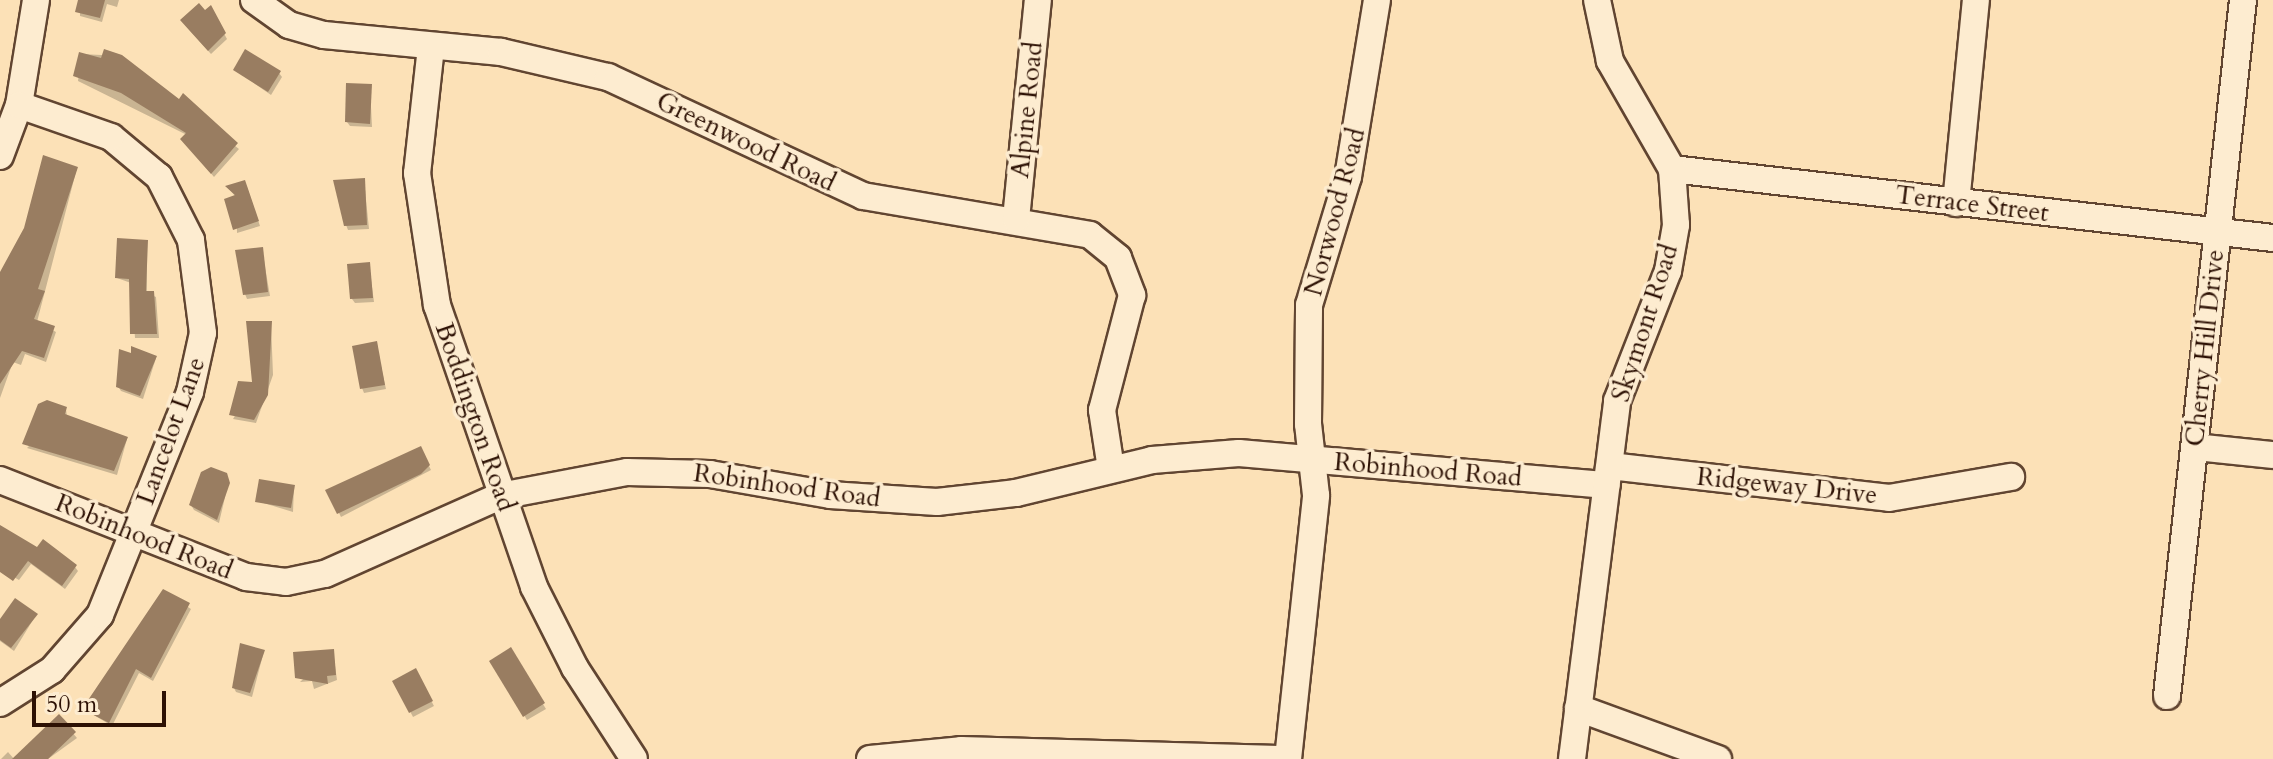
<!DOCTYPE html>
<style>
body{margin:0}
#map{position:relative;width:2273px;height:759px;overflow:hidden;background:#fce1b7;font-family:Cardo,serif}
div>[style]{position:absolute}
.shadow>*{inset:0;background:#0003}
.building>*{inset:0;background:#997d61}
.roads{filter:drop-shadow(2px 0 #614531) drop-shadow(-2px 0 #614531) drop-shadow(0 2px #614531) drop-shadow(0 -2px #614531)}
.minor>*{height:26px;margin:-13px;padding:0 13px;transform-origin:13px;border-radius:13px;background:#fdecd0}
span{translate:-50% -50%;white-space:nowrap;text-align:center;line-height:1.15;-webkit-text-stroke:7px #fdecd0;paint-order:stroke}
.street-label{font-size:26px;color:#2d1104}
.scale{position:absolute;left:32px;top:691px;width:134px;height:36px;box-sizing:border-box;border:4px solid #2d1104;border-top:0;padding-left:10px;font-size:24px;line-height:28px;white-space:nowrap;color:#2d1104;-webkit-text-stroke:6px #fdecd0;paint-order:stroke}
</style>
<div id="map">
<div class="shadow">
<div style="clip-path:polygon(80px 0,119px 0,117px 7px,107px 4px,102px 22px,80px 16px)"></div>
<div style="clip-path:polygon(210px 8px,227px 39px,211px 54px,185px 25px)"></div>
<div style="clip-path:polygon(81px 54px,122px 56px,239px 149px,214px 177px,186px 144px,187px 135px,78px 81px)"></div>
<div style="clip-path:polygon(235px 70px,279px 73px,282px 77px,271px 95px)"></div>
<div style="clip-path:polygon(370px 86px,372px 127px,350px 126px,347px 122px)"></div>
<div style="clip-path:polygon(77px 168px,37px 322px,56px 332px,46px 362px,25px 354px,21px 365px,13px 362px,0 398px,0 290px)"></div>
<div style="clip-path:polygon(364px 180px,369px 229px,348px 230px,346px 225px)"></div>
<div style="clip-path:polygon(247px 187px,260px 226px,237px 233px,236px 197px,228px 188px)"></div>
<div style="clip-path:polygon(147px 242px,147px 293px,156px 297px,159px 338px,135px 338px,131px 283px,117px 278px)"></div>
<div style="clip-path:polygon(262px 249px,270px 296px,247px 299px,245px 294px)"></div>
<div style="clip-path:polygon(369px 264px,374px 302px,355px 303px,352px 299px)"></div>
<div style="clip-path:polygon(271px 323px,273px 375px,256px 423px,233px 419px,254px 385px)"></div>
<div style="clip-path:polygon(376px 344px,386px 389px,364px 393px,362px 388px)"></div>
<div style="clip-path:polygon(156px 358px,143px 399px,121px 391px,118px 386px)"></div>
<div style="clip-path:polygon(66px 409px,67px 417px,127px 439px,117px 475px,27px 448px)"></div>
<div style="clip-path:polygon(420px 448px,431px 470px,341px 517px,328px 491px)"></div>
<div style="clip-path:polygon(229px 480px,219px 523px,194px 510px,191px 505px)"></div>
<div style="clip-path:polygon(294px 487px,293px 512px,257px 501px)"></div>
<div style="clip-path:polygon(0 529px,75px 567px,78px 571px,65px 589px,31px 564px,19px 580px,0 569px)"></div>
<div style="clip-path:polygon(163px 591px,191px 609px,153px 681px,139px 673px,112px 726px,84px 709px)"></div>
<div style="clip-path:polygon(36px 615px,14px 651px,0 641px,0 622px)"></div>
<div style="clip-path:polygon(510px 650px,546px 709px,527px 720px,492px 662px)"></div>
<div style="clip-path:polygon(264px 651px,252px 697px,236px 692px,234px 688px)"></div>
<div style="clip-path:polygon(333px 651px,337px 680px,314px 689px,312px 681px,300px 682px)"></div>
<div style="clip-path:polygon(415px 671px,434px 706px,413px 717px,395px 682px)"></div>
<div style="clip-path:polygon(59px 717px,77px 738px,48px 759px,14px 759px)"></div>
<div style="clip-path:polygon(8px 752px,14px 759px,1px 759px)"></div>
</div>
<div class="building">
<div style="clip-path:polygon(78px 0,105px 0,100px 18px,75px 12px)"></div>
<div style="clip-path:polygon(199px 3px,205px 10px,211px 5px,226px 33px,208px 51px,180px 20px)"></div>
<div style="clip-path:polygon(104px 49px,122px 55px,179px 99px,183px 93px,238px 143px,211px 174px,180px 139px,186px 133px,121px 93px,73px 76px,79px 52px,101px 58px)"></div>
<div style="clip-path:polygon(245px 49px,281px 71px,268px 92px,233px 70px)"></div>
<div style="clip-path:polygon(346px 83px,372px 84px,370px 124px,345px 122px)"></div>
<div style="clip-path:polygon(43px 155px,78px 167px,38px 289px,45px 291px,34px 319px,55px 326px,44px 358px,22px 351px,0 384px,0 272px,24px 228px)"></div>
<div style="clip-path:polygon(365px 178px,367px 225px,344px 226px,333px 180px)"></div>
<div style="clip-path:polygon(245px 180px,259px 221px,233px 230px,224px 199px,235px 195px,225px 186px)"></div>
<div style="clip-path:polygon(117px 238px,148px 240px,146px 291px,154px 291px,157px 334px,130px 334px,129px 279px,115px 278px)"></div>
<div style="clip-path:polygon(263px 247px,268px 292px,243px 295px,235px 250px)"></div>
<div style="clip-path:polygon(370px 262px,373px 298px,350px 299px,347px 264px)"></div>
<div style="clip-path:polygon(246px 321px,272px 321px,268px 395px,254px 420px,229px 415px,238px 381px,252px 382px)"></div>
<div style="clip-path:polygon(377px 341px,385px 385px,360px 389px,352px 346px)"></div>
<div style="clip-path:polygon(131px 346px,157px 356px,140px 396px,116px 387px,119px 349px,131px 353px)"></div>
<div style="clip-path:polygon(47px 400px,67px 407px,65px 414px,128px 437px,114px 471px,22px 444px,38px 404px)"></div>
<div style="clip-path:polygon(421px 446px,430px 465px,421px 474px,337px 514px,325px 490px)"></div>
<div style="clip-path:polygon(211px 467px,227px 473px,230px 483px,217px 520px,189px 505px,201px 472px)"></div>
<div style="clip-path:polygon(259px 479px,295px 485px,291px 508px,255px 502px)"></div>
<div style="clip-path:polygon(0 525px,37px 547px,43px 539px,77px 565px,62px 586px,28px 561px,13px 581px,0 572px)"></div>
<div style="clip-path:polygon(163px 589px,190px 603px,151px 678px,136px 669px,109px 723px,82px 709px)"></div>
<div style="clip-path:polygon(15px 598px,38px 614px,11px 648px,0 640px,0 619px)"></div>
<div style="clip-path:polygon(240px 643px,265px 650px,250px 693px,232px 688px)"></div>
<div style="clip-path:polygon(511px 647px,545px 703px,523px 717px,489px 661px)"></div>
<div style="clip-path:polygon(334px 649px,336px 675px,327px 676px,328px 684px,295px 678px,293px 652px)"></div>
<div style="clip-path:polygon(416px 668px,433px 701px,409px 713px,392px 681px)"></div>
<div style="clip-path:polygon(59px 714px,76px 732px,48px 759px,12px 759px)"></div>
</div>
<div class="roads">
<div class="minor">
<div style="left:254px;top:0;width:43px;rotate:35.5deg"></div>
<div style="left:289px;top:25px;width:36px;rotate:16deg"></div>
<div style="left:324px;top:35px;width:178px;rotate:5.5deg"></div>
<div style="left:501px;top:52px;width:110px;rotate:13.2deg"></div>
<div style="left:608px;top:77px;width:281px;rotate:25deg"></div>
<div style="left:863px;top:196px;width:230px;rotate:9.7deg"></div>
<div style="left:1090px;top:235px;width:36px;rotate:39deg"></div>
<div style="left:1118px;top:258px;width:40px;rotate:69deg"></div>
<div style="left:1132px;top:295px;width:119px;rotate:104.6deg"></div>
<div style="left:1102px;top:410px;width:60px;rotate:81.3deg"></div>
<div style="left:431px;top:47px;width:127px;rotate:96.3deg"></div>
<div style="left:417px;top:173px;width:134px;rotate:81.4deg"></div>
<div style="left:437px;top:305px;width:298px;rotate:71deg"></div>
<div style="left:534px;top:587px;width:91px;rotate:63.2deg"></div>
<div style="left:575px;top:668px;width:108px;rotate:57deg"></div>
<div style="left:0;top:156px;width:54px;rotate:-69.6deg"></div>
<div style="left:19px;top:105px;width:106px;rotate:-80.8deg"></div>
<div style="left:1672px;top:169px;width:605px;rotate:6.55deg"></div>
<div style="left:1956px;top:203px;width:204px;rotate:-84.4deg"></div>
<div style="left:1016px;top:219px;width:220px;rotate:-84.3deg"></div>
<div style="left:2195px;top:447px;width:78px;rotate:5.9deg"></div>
<div style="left:1610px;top:466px;width:281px;rotate:6.5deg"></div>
<div style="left:1889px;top:498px;width:124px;rotate:-9.8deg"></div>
<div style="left:0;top:480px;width:264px;rotate:21.5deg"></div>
<div style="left:246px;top:577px;width:40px;rotate:7.1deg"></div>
<div style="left:286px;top:582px;width:40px;rotate:-12deg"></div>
<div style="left:325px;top:574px;width:192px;rotate:-24deg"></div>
<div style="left:500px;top:496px;width:129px;rotate:-10.7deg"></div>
<div style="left:627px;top:472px;width:83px;rotate:1.4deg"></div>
<div style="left:710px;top:474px;width:122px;rotate:9.9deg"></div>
<div style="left:830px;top:495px;width:107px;rotate:3.7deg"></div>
<div style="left:937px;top:502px;width:80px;rotate:-6.5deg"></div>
<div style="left:1016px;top:493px;width:140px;rotate:-13.6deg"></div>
<div style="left:1152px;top:460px;width:87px;rotate:-4.6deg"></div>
<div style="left:1239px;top:453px;width:369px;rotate:5deg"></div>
<div style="left:2167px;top:696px;width:700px;rotate:-83.77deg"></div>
<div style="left:0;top:703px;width:62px;rotate:-32.4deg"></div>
<div style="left:52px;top:670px;width:73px;rotate:-48.9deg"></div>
<div style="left:100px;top:615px;width:240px;rotate:-68deg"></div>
<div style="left:190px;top:392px;width:60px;rotate:-77.6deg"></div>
<div style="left:203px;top:333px;width:94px;rotate:-97.4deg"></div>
<div style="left:191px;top:240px;width:71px;rotate:-116.9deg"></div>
<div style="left:159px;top:177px;width:62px;rotate:-140.2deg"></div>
<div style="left:111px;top:137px;width:97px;rotate:-160.8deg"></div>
<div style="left:1578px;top:708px;width:149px;rotate:20deg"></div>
<div style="left:870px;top:759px;width:91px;rotate:-5.6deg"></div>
<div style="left:961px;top:750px;width:318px;rotate:1.6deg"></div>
<div style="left:1288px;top:759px;width:265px;rotate:-83.9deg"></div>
<div style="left:1316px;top:495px;width:71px;rotate:-96.4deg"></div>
<div style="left:1308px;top:424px;width:119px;rotate:-89.5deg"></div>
<div style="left:1309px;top:305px;width:134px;rotate:-73.1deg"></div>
<div style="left:1348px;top:177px;width:179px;rotate:-80.7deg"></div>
<div style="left:1572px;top:759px;width:361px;rotate:-82.8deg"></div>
<div style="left:1617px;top:401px;width:140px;rotate:-68.6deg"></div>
<div style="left:1668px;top:271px;width:47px;rotate:-80.1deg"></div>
<div style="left:1676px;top:225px;width:56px;rotate:-94.1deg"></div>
<div style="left:1672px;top:169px;width:125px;rotate:-119.9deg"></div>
<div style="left:1610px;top:61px;width:62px;rotate:-102deg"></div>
</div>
</div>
<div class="street-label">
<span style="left:1027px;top:110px;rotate:-84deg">Alpine Road</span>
<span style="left:746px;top:142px;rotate:26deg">Greenwood Road</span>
<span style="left:1972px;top:204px;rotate:7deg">Terrace Street</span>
<span style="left:1335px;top:212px;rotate:-75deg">Norwood Road</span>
<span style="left:1645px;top:323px;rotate:-72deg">Skymont Road</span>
<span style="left:2205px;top:348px;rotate:-84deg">Cherry Hill Drive</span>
<span style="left:475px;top:417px;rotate:71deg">Boddington Road</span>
<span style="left:171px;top:431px;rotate:-70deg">Lancelot Lane</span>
<span style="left:1428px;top:470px;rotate:5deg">Robinhood Road</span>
<span style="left:787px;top:486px;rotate:8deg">Robinhood Road</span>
<span style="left:1787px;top:486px;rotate:6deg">Ridgeway Drive</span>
<span style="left:144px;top:537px;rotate:22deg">Robinhood Road</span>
</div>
<div class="scale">50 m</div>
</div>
